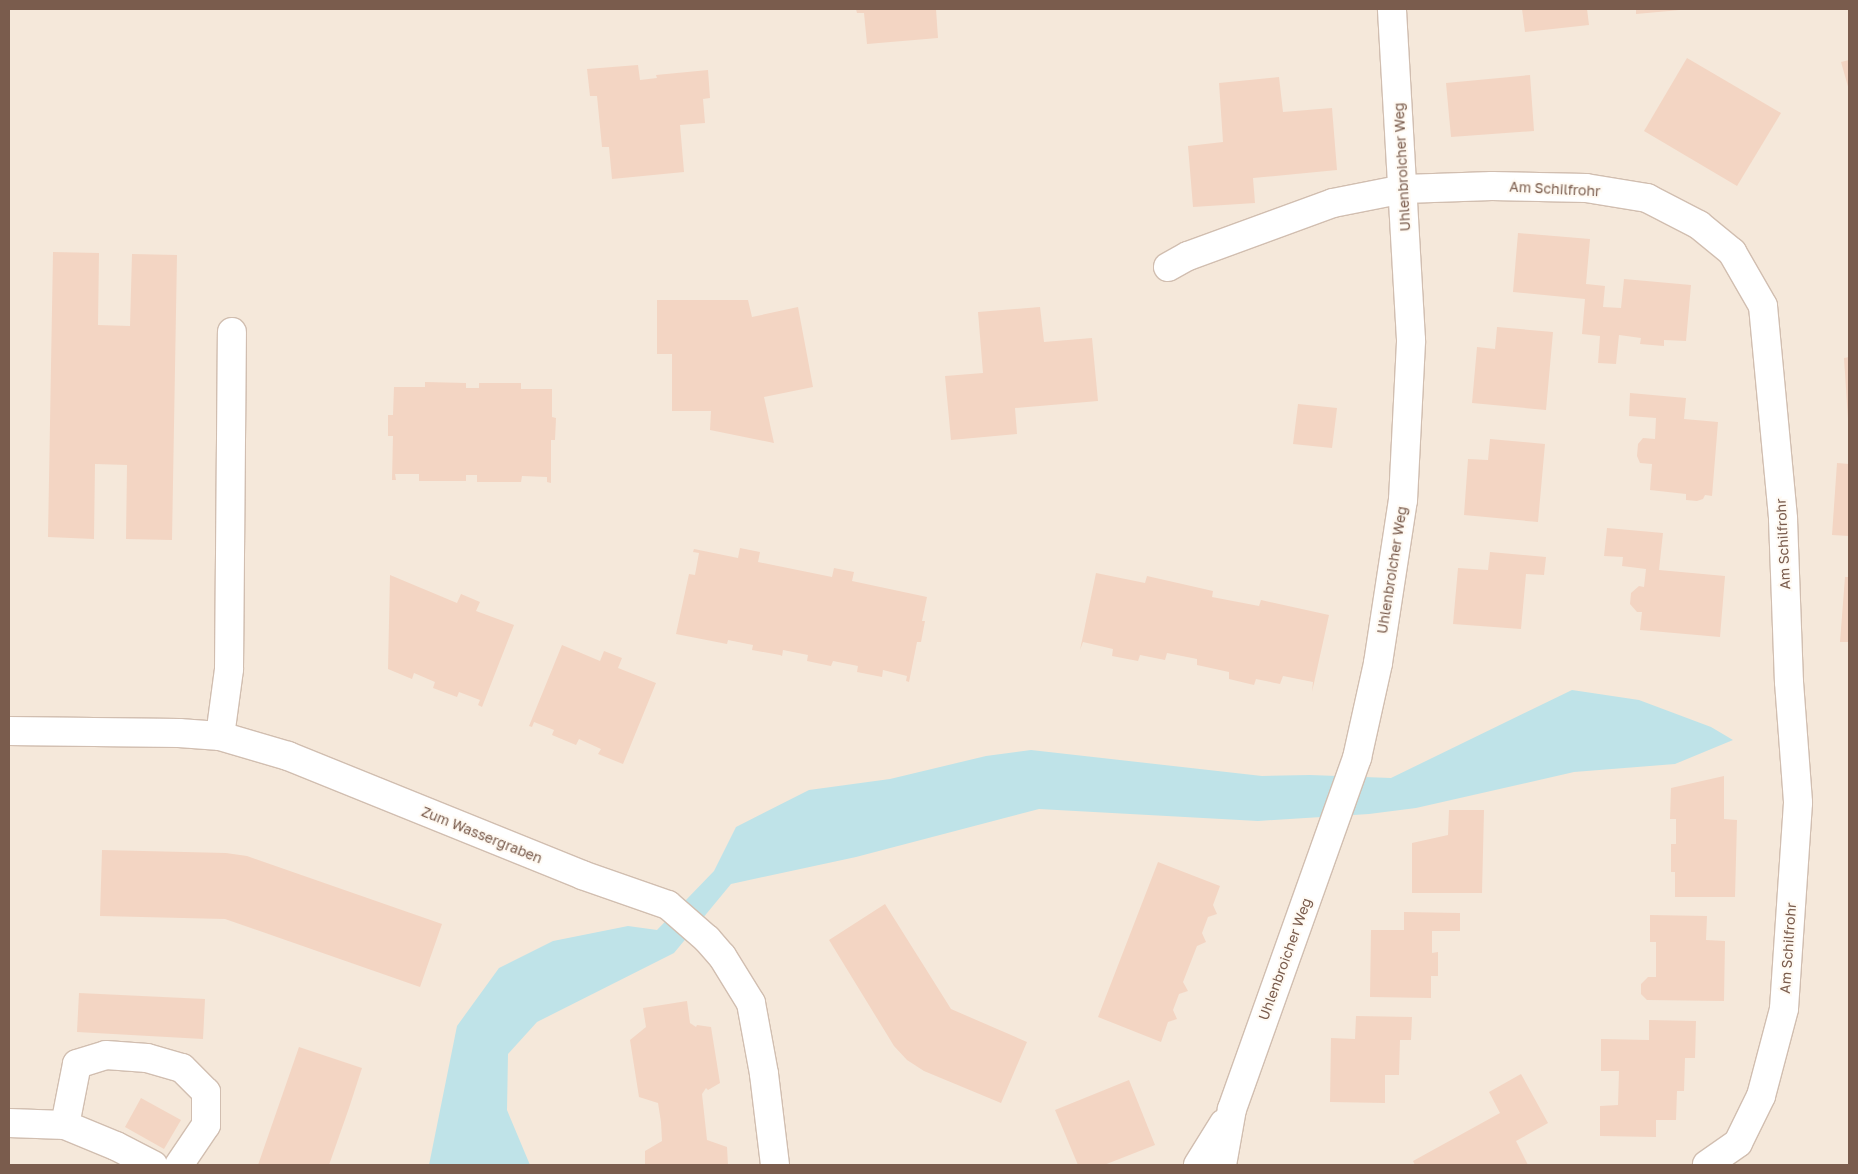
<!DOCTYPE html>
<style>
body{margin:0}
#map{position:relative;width:1858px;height:1174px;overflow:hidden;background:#fdf6ec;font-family:"Golos Text",sans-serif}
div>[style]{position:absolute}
.residential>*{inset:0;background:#f5e8da}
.water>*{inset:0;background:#bfe3e8}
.building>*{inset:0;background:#f3d5c3}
.roads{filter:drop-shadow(1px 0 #d1beb0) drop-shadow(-1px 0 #d1beb0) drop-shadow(0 1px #d1beb0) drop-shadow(0 -1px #d1beb0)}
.minor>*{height:28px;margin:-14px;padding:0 14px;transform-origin:14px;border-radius:14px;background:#fff}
span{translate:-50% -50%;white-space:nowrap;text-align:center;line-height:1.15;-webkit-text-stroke:4px #fffaf3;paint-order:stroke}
.street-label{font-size:14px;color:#7a5c4d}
.frame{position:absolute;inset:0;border:10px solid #7a5c4d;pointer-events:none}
</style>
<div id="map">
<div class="residential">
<div style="clip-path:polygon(9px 9px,1849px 9px,1849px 1165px,9px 1165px)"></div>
</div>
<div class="water">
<div style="clip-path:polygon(1572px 690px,1639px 700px,1711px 727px,1733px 740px,1675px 764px,1574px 772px,1416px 808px,1369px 814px,1258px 821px,1039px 809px,856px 857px,731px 884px,674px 953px,537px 1022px,508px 1054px,507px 1110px,530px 1165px,429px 1165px,457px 1026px,499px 968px,553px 941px,628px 926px,657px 930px,714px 871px,736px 827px,809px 790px,890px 779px,986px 756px,1031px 750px,1262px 776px,1310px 775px,1391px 778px)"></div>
</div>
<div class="building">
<div style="clip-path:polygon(856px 9px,936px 9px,938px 38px,867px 44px,864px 13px,857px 13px)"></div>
<div style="clip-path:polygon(1522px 9px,1587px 9px,1589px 25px,1525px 32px)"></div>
<div style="clip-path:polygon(1636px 9px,1680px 9px,1680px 10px,1636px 14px)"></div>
<div style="clip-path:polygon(1687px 58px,1781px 113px,1737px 186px,1644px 131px)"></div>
<div style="clip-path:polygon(1849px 60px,1849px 90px,1841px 62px)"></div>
<div style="clip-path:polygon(638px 65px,640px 80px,657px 78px,656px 75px,708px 70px,710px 98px,703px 99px,705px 123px,680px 125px,684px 172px,612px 179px,609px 147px,602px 147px,597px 96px,590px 96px,587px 69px)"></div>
<div style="clip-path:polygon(1530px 75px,1534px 131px,1451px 137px,1446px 83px)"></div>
<div style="clip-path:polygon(1279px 77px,1283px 112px,1332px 108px,1337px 170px,1253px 178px,1255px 203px,1193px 207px,1188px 146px,1223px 142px,1219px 83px)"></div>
<div style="clip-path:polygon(1518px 233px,1590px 239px,1586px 284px,1605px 286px,1603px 307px,1621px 308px,1624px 279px,1691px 285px,1686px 341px,1664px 340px,1664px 346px,1640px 344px,1641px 338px,1619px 335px,1616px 364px,1598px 363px,1600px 336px,1582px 334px,1585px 299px,1513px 292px)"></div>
<div style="clip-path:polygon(53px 252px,99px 253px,98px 325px,130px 326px,132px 254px,177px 255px,172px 540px,126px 539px,127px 465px,95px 464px,94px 539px,48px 537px)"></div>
<div style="clip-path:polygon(657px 300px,748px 300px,752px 317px,798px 307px,813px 387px,764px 397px,774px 443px,710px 430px,711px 411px,672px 411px,672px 354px,657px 354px)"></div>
<div style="clip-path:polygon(1040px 307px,1044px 342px,1092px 338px,1098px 401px,1015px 408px,1017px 434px,951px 440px,945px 376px,983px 373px,978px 312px)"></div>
<div style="clip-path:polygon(1497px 327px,1553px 332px,1546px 410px,1472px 403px,1477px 347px,1495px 349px)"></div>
<div style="clip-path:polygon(1849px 357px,1849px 419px,1848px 419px,1844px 358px)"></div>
<div style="clip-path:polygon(425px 382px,466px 383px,466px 388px,479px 388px,479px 383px,521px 383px,521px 389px,552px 389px,552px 417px,556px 418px,555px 440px,551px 440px,551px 483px,547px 482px,547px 477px,522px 476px,521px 482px,477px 482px,477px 475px,466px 475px,466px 481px,419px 481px,419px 474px,395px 474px,396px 480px,392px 480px,393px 436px,388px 436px,388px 415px,393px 415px,394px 387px,425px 387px)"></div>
<div style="clip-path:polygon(1630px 393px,1686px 398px,1684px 419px,1718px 422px,1712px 496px,1705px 495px,1703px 499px,1697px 501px,1686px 500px,1686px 494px,1650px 490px,1652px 464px,1640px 463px,1637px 456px,1638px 444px,1643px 438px,1655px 439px,1656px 418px,1629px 416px)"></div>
<div style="clip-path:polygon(1298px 404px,1337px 408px,1332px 448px,1293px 444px)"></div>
<div style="clip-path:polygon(1490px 439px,1545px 444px,1538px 522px,1464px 515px,1468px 459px,1488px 460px)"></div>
<div style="clip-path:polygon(1837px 463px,1849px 464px,1849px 536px,1832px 535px)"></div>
<div style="clip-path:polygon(1607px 528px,1663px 533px,1659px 570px,1725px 576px,1720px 637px,1640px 630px,1642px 612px,1637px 612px,1630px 604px,1631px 593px,1639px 586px,1644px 587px,1646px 569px,1622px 566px,1623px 557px,1604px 556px)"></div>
<div style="clip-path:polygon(740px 548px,760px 552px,758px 562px,832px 577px,834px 568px,854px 572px,852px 581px,927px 597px,922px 621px,925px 621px,921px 642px,917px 642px,909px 682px,906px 681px,907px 676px,883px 670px,882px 677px,857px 672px,858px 666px,833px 661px,831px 666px,807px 661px,808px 655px,783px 650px,782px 656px,780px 655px,752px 650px,753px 645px,728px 640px,727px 644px,676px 634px,689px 574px,695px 575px,699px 553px,693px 552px,694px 549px,738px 558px)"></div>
<div style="clip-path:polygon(1490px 552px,1546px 557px,1544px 575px,1526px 574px,1521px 629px,1453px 624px,1458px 568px,1488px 570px)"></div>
<div style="clip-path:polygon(1096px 573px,1145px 583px,1147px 576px,1213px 591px,1212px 597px,1259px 606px,1261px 600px,1329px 615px,1312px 692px,1313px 682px,1283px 676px,1280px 684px,1256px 679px,1254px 685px,1229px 679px,1229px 672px,1197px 665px,1197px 659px,1167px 653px,1165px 660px,1140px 655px,1138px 661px,1112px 656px,1113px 649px,1083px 642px,1080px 650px)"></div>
<div style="clip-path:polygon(390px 575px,457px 603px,461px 594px,480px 602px,476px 611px,514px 625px,482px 707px,478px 705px,480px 700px,459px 692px,457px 697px,433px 688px,435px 682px,414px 673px,412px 679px,388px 669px)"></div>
<div style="clip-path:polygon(1845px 577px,1849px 577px,1849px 642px,1840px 642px)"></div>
<div style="clip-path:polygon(562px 645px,600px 661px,604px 651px,622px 658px,618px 668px,656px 683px,623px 764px,598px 754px,601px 749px,579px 739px,576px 745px,552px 735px,554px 730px,534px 722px,532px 727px,529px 726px)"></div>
<div style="clip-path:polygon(1724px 776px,1724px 819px,1737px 820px,1735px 897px,1675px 897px,1675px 872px,1671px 872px,1671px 844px,1676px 844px,1676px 819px,1670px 819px,1671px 788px)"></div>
<div style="clip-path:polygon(1449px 810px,1484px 810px,1482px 893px,1412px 893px,1412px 843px,1448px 835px)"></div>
<div style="clip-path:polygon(102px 850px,226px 853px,247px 856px,442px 924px,420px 987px,225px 919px,100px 916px)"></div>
<div style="clip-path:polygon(1158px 862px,1220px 886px,1213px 905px,1217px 914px,1208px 917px,1202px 933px,1206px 942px,1197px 946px,1183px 982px,1188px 991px,1179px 994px,1173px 1010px,1177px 1019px,1168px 1022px,1161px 1042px,1098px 1017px)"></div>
<div style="clip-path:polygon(885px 904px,951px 1009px,1027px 1042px,1001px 1103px,924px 1071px,907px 1060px,894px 1046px,829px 940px)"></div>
<div style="clip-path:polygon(1404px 912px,1460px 913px,1460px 931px,1432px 931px,1432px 953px,1438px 952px,1438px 976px,1431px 976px,1431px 998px,1370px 997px,1371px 930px,1404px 930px)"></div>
<div style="clip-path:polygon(1650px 915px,1707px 916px,1706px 940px,1725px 941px,1724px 1001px,1647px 1000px,1641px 994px,1641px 984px,1648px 977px,1656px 977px,1656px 942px,1650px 942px)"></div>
<div style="clip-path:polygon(79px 993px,205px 999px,203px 1039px,77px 1032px)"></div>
<div style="clip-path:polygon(687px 1001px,690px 1023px,696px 1027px,697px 1025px,711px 1027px,720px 1083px,708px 1090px,706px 1088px,702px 1094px,707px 1140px,727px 1147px,728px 1165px,645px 1165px,645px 1151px,662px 1141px,661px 1122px,658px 1103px,639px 1097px,630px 1040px,646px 1027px,643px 1008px)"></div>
<div style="clip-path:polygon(1356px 1016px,1412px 1017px,1411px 1040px,1400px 1040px,1399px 1075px,1385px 1075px,1385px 1103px,1330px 1102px,1331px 1038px,1355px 1039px)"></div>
<div style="clip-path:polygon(1649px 1020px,1696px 1021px,1695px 1058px,1685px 1058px,1684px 1091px,1677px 1091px,1676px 1120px,1656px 1120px,1656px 1137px,1600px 1136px,1600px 1106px,1618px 1105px,1619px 1071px,1601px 1071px,1601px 1039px,1649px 1040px)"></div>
<div style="clip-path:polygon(299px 1047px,362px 1068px,349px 1108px,329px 1165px,258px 1165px)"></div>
<div style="clip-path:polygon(1521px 1074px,1548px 1123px,1516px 1141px,1528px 1165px,1415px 1165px,1413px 1161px,1500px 1113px,1489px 1092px)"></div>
<div style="clip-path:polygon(1129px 1080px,1155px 1145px,1104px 1165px,1078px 1165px,1055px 1110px)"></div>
<div style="clip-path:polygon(141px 1098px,181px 1120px,164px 1149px,125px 1127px)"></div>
</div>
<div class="roads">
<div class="minor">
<div style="left:1168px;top:267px;width:23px;rotate:-29deg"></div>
<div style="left:1188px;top:256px;width:154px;rotate:-20.1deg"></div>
<div style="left:1333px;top:203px;width:72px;rotate:-11.2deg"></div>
<div style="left:1404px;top:189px;width:88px;rotate:-2deg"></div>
<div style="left:1492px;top:186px;width:94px;rotate:1.2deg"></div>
<div style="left:1586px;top:188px;width:62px;rotate:9.3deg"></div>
<div style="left:1647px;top:198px;width:59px;rotate:27.4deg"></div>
<div style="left:1699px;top:225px;width:43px;rotate:39.3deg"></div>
<div style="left:1732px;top:252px;width:62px;rotate:60.1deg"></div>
<div style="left:1763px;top:306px;width:214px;rotate:84.6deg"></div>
<div style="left:1783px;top:519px;width:163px;rotate:87.9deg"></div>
<div style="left:1789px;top:682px;width:121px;rotate:85.7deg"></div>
<div style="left:1798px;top:803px;width:206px;rotate:93.9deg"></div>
<div style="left:1784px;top:1009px;width:90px;rotate:104.8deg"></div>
<div style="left:1761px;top:1096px;width:52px;rotate:116.1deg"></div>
<div style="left:1738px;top:1143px;width:38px;rotate:145deg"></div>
<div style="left:9px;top:731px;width:170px;rotate:0.7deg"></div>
<div style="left:179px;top:733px;width:41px;rotate:4.2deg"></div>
<div style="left:220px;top:736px;width:71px;rotate:16.4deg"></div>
<div style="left:288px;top:756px;width:317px;rotate:22deg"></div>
<div style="left:582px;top:875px;width:91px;rotate:19.2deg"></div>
<div style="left:668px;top:905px;width:52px;rotate:41.1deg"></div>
<div style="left:707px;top:939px;width:23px;rotate:49deg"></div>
<div style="left:722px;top:956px;width:55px;rotate:58.3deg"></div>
<div style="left:751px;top:1003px;width:72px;rotate:79.6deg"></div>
<div style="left:764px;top:1074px;width:92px;rotate:83.1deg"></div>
<div style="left:220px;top:736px;width:68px;rotate:-82.3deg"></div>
<div style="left:229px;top:669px;width:337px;rotate:-89.5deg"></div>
<div style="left:9px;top:1123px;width:56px;rotate:2deg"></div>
<div style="left:65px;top:1125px;width:55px;rotate:22.4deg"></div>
<div style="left:116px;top:1146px;width:42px;rotate:27.2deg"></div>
<div style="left:65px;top:1125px;width:62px;rotate:-78.9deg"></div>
<div style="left:77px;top:1064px;width:30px;rotate:-17deg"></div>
<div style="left:106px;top:1055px;width:41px;rotate:4.2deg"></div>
<div style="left:147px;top:1058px;width:36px;rotate:16deg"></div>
<div style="left:182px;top:1068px;width:34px;rotate:45deg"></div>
<div style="left:206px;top:1092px;width:33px;rotate:90deg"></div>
<div style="left:206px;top:1125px;width:48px;rotate:124deg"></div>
<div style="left:1198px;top:1165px;width:49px;rotate:-58.2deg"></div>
<div style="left:1222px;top:1165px;width:57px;rotate:-79.9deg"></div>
<div style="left:1232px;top:1109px;width:373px;rotate:-70.4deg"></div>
<div style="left:1357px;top:758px;width:97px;rotate:-77.5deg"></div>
<div style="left:1378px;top:663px;width:165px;rotate:-81.3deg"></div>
<div style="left:1403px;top:500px;width:160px;rotate:-87.1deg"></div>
<div style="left:1411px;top:340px;width:332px;rotate:-93.3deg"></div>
</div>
</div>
<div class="street-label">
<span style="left:1402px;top:167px;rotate:-93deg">Uhlenbroicher Weg</span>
<span style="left:1555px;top:189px;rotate:3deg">Am Schilfrohr</span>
<span style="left:1783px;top:544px;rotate:-93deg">Am Schilfrohr</span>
<span style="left:1392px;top:570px;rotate:-81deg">Uhlenbroicher Weg</span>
<span style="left:482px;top:835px;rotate:22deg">Zum Wassergraben</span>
<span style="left:1788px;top:948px;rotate:-86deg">Am Schilfrohr</span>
<span style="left:1285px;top:959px;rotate:-70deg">Uhlenbroicher Weg</span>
</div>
<div class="frame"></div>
</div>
